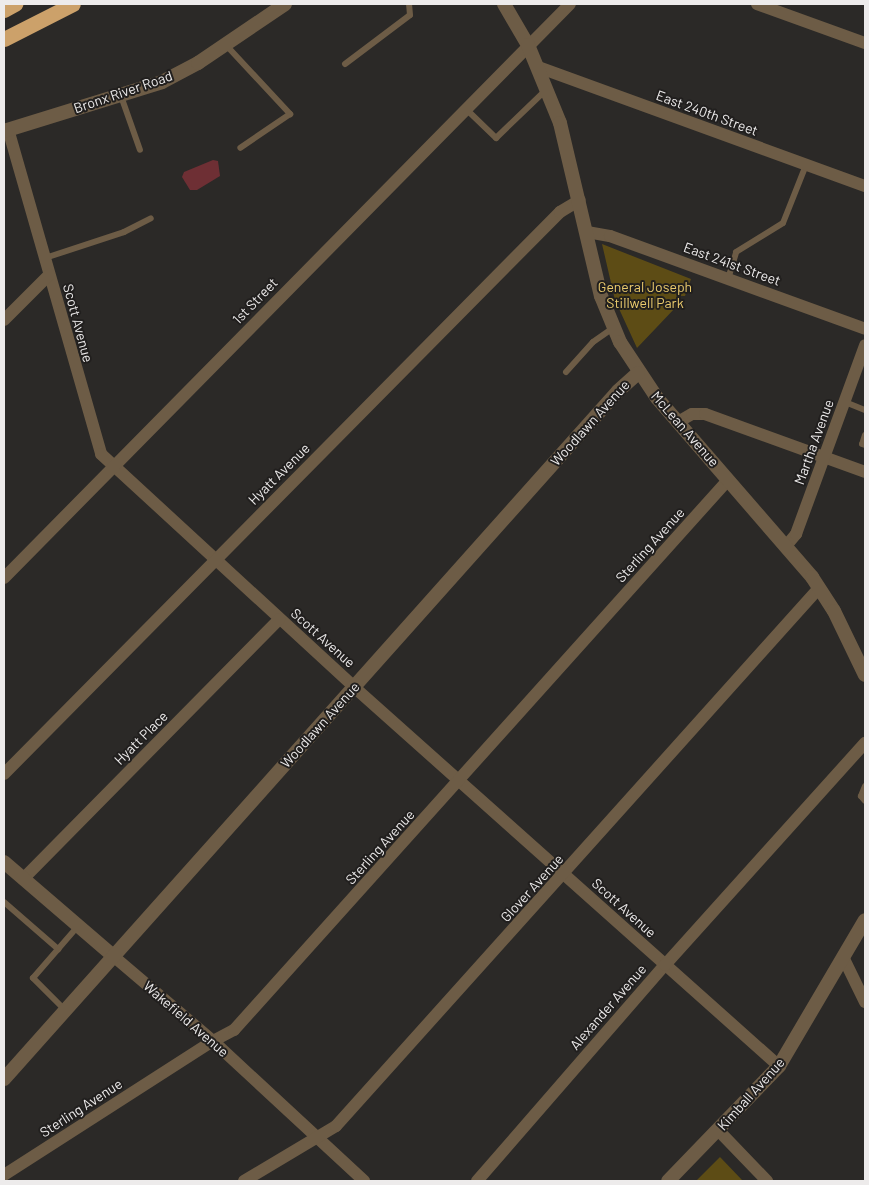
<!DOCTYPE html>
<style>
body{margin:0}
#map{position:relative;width:869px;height:1185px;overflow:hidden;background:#2b2927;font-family:Barlow,sans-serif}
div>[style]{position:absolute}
.green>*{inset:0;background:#5d4c15}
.water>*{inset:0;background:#6e2f34}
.service>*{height:6px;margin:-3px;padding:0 3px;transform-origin:3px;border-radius:3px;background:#6d5c46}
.minor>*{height:12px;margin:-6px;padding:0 6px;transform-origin:6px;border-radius:6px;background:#6d5c46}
.tertiary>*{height:14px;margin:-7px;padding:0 7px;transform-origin:7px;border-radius:7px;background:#6d5c46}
.motorway>*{height:15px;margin:-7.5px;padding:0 7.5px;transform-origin:7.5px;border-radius:7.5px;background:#cca16a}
span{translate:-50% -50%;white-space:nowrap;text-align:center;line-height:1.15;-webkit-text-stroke:4px #211f1e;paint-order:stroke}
.street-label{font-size:14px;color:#edebeb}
.park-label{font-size:14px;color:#ebcb6d}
.frame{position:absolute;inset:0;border:5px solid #edebeb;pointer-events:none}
</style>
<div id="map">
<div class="green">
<div style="clip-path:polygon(602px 244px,691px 279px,685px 296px,680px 296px,676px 307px,637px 348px,615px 300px)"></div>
<div style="clip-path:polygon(720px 1157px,743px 1181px,696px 1181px)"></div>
</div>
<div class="water">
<div style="clip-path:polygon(213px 160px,218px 161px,220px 176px,197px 190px,190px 190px,182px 177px,184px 172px)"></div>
</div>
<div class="service">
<div style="left:225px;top:44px;width:96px;rotate:47.1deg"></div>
<div style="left:290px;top:114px;width:60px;rotate:145.8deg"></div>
<div style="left:345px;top:64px;width:81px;rotate:-37deg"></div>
<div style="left:410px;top:15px;width:11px;rotate:-95deg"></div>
<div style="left:121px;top:96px;width:57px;rotate:70.6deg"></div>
<div style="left:466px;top:109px;width:42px;rotate:44deg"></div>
<div style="left:496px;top:138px;width:71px;rotate:-43.9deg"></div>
<div style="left:45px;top:258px;width:83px;rotate:-18.2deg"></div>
<div style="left:124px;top:232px;width:30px;rotate:-27deg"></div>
<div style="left:728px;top:279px;width:28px;rotate:-73deg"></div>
<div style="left:736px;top:252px;width:55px;rotate:-31.7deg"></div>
<div style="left:783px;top:223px;width:62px;rotate:-68.4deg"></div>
<div style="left:566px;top:372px;width:40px;rotate:-48deg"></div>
<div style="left:593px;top:342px;width:24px;rotate:-35deg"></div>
<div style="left:845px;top:402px;width:22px;rotate:22deg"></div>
<div style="left:865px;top:435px;width:9px;rotate:108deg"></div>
<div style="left:862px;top:444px;width:3px;rotate:18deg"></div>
<div style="left:865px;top:786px;width:11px;rotate:112deg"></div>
<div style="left:861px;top:796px;width:6px;rotate:51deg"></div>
<div style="left:4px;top:902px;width:72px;rotate:41deg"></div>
<div style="left:64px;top:1009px;width:44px;rotate:-135deg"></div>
<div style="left:33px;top:978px;width:69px;rotate:-49.1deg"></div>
</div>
<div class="minor">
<div style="left:757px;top:4px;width:115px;rotate:19.9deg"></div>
<div style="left:538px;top:67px;width:348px;rotate:20deg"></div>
<div style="left:8px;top:129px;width:338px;rotate:74deg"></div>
<div style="left:101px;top:454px;width:344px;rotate:42.6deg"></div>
<div style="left:354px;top:687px;width:569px;rotate:41.73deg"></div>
<div style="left:587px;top:232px;width:23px;rotate:10deg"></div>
<div style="left:610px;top:236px;width:271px;rotate:20deg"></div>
<div style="left:4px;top:320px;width:64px;rotate:-45deg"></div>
<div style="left:678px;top:422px;width:16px;rotate:-30deg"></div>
<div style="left:692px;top:414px;width:13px"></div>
<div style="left:705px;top:414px;width:170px;rotate:19.9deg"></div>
<div style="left:786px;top:546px;width:16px;rotate:-50deg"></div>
<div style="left:796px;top:534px;width:201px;rotate:-69.9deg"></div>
<div style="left:4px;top:578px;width:806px;rotate:-45.4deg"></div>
<div style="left:4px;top:774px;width:791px;rotate:-45.31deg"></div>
<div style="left:560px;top:212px;width:23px;rotate:-31deg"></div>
<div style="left:23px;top:879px;width:365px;rotate:-45.4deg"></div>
<div style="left:112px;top:955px;width:133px;rotate:40.4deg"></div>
<div style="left:213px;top:1041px;width:206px;rotate:42.8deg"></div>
<div style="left:844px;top:959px;width:48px;rotate:64deg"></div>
<div style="left:718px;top:1130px;width:71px;rotate:46.1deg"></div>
<div style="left:4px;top:1175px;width:248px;rotate:-32.7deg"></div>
<div style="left:213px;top:1041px;width:24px;rotate:-28deg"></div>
<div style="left:234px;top:1030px;width:739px;rotate:-48.07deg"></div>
<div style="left:244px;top:1181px;width:107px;rotate:-30.9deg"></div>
<div style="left:336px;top:1126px;width:723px;rotate:-48.08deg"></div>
<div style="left:477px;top:1181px;width:286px;rotate:-49deg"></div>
<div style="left:665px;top:965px;width:299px;rotate:-48deg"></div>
</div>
<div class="tertiary">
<div style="left:504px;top:4px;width:48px;rotate:59.7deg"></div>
<div style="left:528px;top:45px;width:84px;rotate:67.7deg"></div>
<div style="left:560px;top:123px;width:178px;rotate:76.7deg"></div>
<div style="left:601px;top:296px;width:50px;rotate:67.6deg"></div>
<div style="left:620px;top:342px;width:67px;rotate:56.5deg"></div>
<div style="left:657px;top:398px;width:237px;rotate:49.1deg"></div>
<div style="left:812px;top:577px;width:40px;rotate:57.1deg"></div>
<div style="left:834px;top:611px;width:71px;rotate:64.2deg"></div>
<div style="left:4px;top:131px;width:165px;rotate:-17.2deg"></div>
<div style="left:162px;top:82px;width:41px;rotate:-27.8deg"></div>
<div style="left:198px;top:63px;width:105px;rotate:-34.1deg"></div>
<div style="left:4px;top:862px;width:143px;rotate:40.7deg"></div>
<div style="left:4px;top:1079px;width:922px;rotate:-48.25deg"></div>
<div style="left:618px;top:391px;width:27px;rotate:-42deg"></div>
<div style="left:668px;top:1181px;width:160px;rotate:-46deg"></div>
<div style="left:779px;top:1066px;width:169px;rotate:-59.5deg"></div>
</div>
<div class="motorway">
<div style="left:4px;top:10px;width:13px;rotate:-29deg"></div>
<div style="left:4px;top:39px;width:77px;rotate:-26.9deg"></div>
</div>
<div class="street-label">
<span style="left:123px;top:92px;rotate:-19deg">Bronx River Road</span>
<span style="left:707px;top:113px;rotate:20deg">East 240th Street</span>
<span style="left:732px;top:264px;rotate:20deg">East 241st Street</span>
<span style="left:255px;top:301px;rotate:-46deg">1st Street</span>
<span style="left:78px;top:323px;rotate:75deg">Scott Avenue</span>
<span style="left:590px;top:423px;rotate:-48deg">Woodlawn Avenue</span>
<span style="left:685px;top:429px;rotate:49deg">McLean Avenue</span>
<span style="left:814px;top:442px;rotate:-70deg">Martha Avenue</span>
<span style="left:279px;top:474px;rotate:-45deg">Hyatt Avenue</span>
<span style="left:650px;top:545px;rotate:-48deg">Sterling Avenue</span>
<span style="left:323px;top:638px;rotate:42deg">Scott Avenue</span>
<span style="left:320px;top:725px;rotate:-48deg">Woodlawn Avenue</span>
<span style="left:141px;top:738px;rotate:-45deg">Hyatt Place</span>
<span style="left:380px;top:847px;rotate:-48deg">Sterling Avenue</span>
<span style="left:532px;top:888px;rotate:-48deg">Glover Avenue</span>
<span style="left:624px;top:908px;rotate:42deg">Scott Avenue</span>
<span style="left:608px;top:1007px;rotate:-49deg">Alexander Avenue</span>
<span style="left:186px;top:1019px;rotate:41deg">Wakefield Avenue</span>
<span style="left:751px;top:1094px;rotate:-48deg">Kimball Avenue</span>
<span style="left:81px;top:1108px;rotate:-33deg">Sterling Avenue</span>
</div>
<div class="park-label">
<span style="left:645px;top:295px">General Joseph<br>Stillwell Park</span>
</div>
<div class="frame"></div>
</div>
